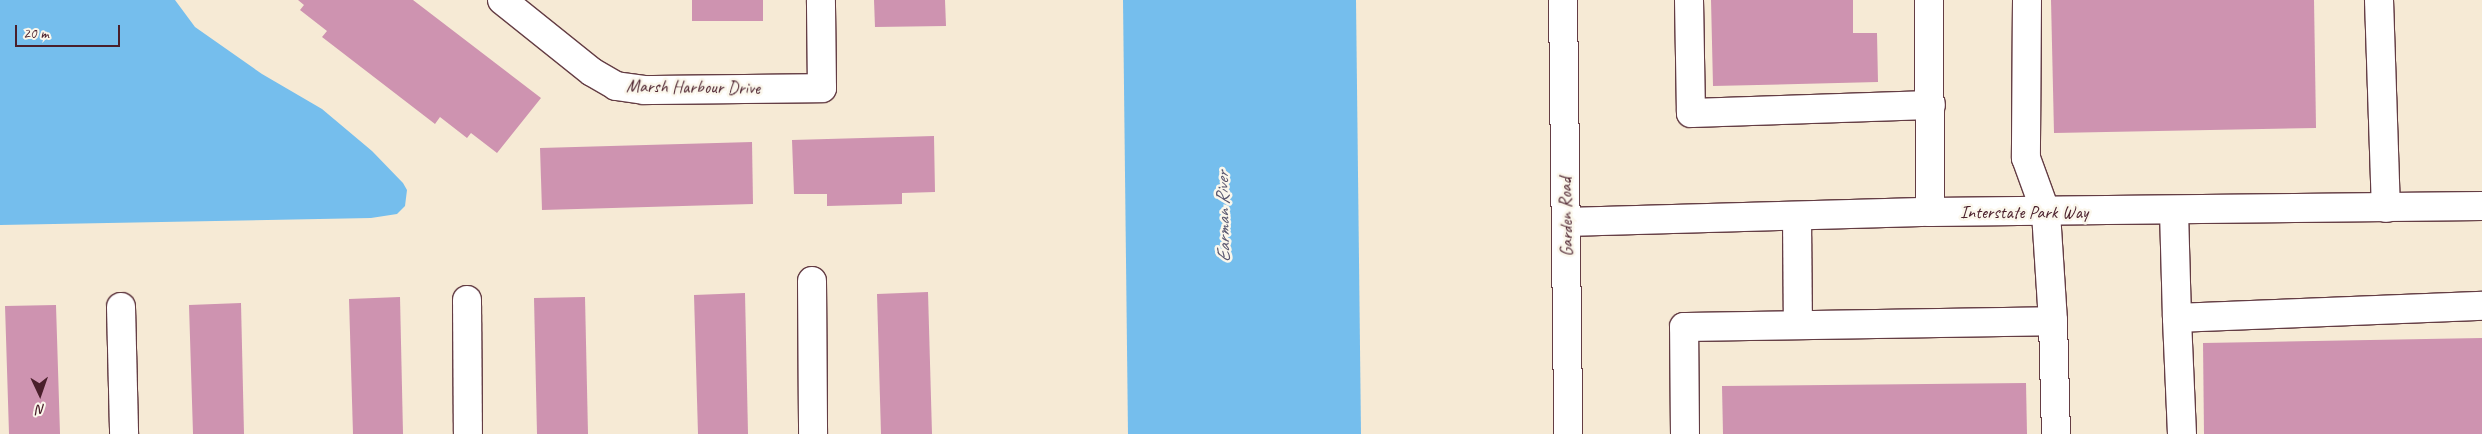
<!DOCTYPE html>
<style>
body{margin:0}
#map{position:relative;width:2482px;height:434px;overflow:hidden;background:#f6ead5;font-family:Caveat,sans-serif}
div>[style]{position:absolute}
.water>*{inset:0;background:#75beed}
.building>*{inset:0;background:#ce93b0}
.roads{filter:drop-shadow(1px 0 #643d44) drop-shadow(-1px 0 #643d44) drop-shadow(0 1px #643d44) drop-shadow(0 -1px #643d44)}
.minor>*{height:28px;margin:-14px;padding:0 14px;transform-origin:14px;border-radius:14px;background:#fff}
span{translate:-50% -50%;white-space:nowrap;text-align:center;line-height:1.15;-webkit-text-stroke:5px #fbf7ec;paint-order:stroke}
.street-label{font-size:18px;color:#4a1f2b}
.water-label{font-size:19px;color:#59576f;font-style:italic}
.north{position:absolute;left:15px;top:369px;width:50px;height:50px;-webkit-text-stroke:4px #fbf7ec;paint-order:stroke;rotate:177deg;font-size:14px;font-weight:700;line-height:20px;text-align:center;color:#4a1f2b}
.north::after{content:'';display:block;margin:auto;width:18px;height:22px;background:#4a1f2b;clip-path:polygon(50% 0,100% 100%,50% 72%,0 100%)}
.scale{position:absolute;left:15px;top:25px;width:105px;height:22px;box-sizing:border-box;border:2px solid #4a1f2b;border-top:0;padding-left:6px;font-size:15px;line-height:18px;white-space:nowrap;color:#4a1f2b;-webkit-text-stroke:4px #fbf7ec;paint-order:stroke}
</style>
<div id="map">
<div class="water">
<div style="clip-path:polygon(0 0,175px 0,195px 27px,262px 74px,322px 109px,372px 151px,403px 183px,407px 190px,405px 206px,397px 214px,371px 218px,0 225px)"></div>
<div style="clip-path:polygon(1123px 0,1356px 0,1361px 434px,1128px 434px)"></div>
</div>
<div class="building">
<div style="clip-path:polygon(298px 0,413px 0,541px 98px,497px 153px,471px 133px,467px 138px,440px 117px,435px 124px,322px 37px,327px 31px,300px 10px,304px 5px)"></div>
<div style="clip-path:polygon(692px 0,763px 0,763px 21px,692px 21px)"></div>
<div style="clip-path:polygon(874px 0,945px 0,946px 26px,875px 27px)"></div>
<div style="clip-path:polygon(1711px 0,1853px 0,1853px 33px,1877px 33px,1878px 82px,1713px 86px)"></div>
<div style="clip-path:polygon(2051px 0,2314px 0,2316px 128px,2054px 133px)"></div>
<div style="clip-path:polygon(934px 136px,935px 192px,902px 193px,902px 204px,827px 206px,827px 194px,794px 194px,792px 140px)"></div>
<div style="clip-path:polygon(752px 142px,753px 204px,542px 210px,540px 148px)"></div>
<div style="clip-path:polygon(928px 292px,932px 434px,881px 434px,877px 294px)"></div>
<div style="clip-path:polygon(745px 293px,748px 434px,698px 434px,694px 295px)"></div>
<div style="clip-path:polygon(400px 297px,403px 434px,353px 434px,349px 299px)"></div>
<div style="clip-path:polygon(585px 297px,588px 434px,537px 434px,534px 298px)"></div>
<div style="clip-path:polygon(241px 303px,244px 434px,193px 434px,189px 305px)"></div>
<div style="clip-path:polygon(56px 305px,60px 434px,9px 434px,5px 306px)"></div>
<div style="clip-path:polygon(2482px 338px,2482px 434px,2204px 434px,2203px 343px)"></div>
<div style="clip-path:polygon(2026px 383px,2027px 434px,1723px 434px,1722px 386px)"></div>
</div>
<div class="roads">
<div class="minor">
<div style="left:502px;top:0;width:115px;rotate:38.7deg"></div>
<div style="left:592px;top:72px;width:28px;rotate:30deg"></div>
<div style="left:616px;top:86px;width:28px;rotate:8deg"></div>
<div style="left:644px;top:90px;width:178px;rotate:-0.6deg"></div>
<div style="left:822px;top:88px;width:88px;rotate:-90.7deg"></div>
<div style="left:1563px;top:0;width:434px;rotate:89.3deg"></div>
<div style="left:1689px;top:0;width:113px;rotate:89deg"></div>
<div style="left:1691px;top:113px;width:240px;rotate:-1.9deg"></div>
<div style="left:1929px;top:0;width:212px;rotate:89.7deg"></div>
<div style="left:2027px;top:0;width:158px;rotate:90.4deg"></div>
<div style="left:2026px;top:158px;width:59px;rotate:70deg"></div>
<div style="left:2046px;top:213px;width:108px;rotate:86.3deg"></div>
<div style="left:2379px;top:0;width:208px;rotate:88.1deg"></div>
<div style="left:2174px;top:211px;width:107px;rotate:88.4deg"></div>
<div style="left:1797px;top:218px;width:106px;rotate:89.5deg"></div>
<div style="left:1566px;top:222px;width:364px;rotate:-1.6deg"></div>
<div style="left:1930px;top:212px;width:552px;rotate:-0.62deg"></div>
<div style="left:812px;top:281px;width:153px;rotate:89.6deg"></div>
<div style="left:467px;top:300px;width:134px;rotate:89.6deg"></div>
<div style="left:121px;top:307px;width:127px;rotate:88.6deg"></div>
<div style="left:1685px;top:434px;width:107px;rotate:-90.5deg"></div>
<div style="left:1684px;top:327px;width:369px;rotate:-0.9deg"></div>
<div style="left:2053px;top:321px;width:113px;rotate:88.5deg"></div>
<div style="left:2182px;top:434px;width:116px;rotate:-92.5deg"></div>
<div style="left:2177px;top:318px;width:305px;rotate:-2.3deg"></div>
</div>
</div>
<div class="street-label">
<span style="left:693px;top:87px;rotate:1deg">Marsh Harbour Drive</span>
<span style="left:2024px;top:212px">Interstate Park Way</span>
<span style="left:1566px;top:217px;rotate:-91deg">Garden Road</span>
</div>
<div class="water-label">
<span style="left:1224px;top:217px;rotate:-91deg">Earman River</span>
</div>
<div class="north">N</div>
<div class="scale">20 m</div>
</div>
